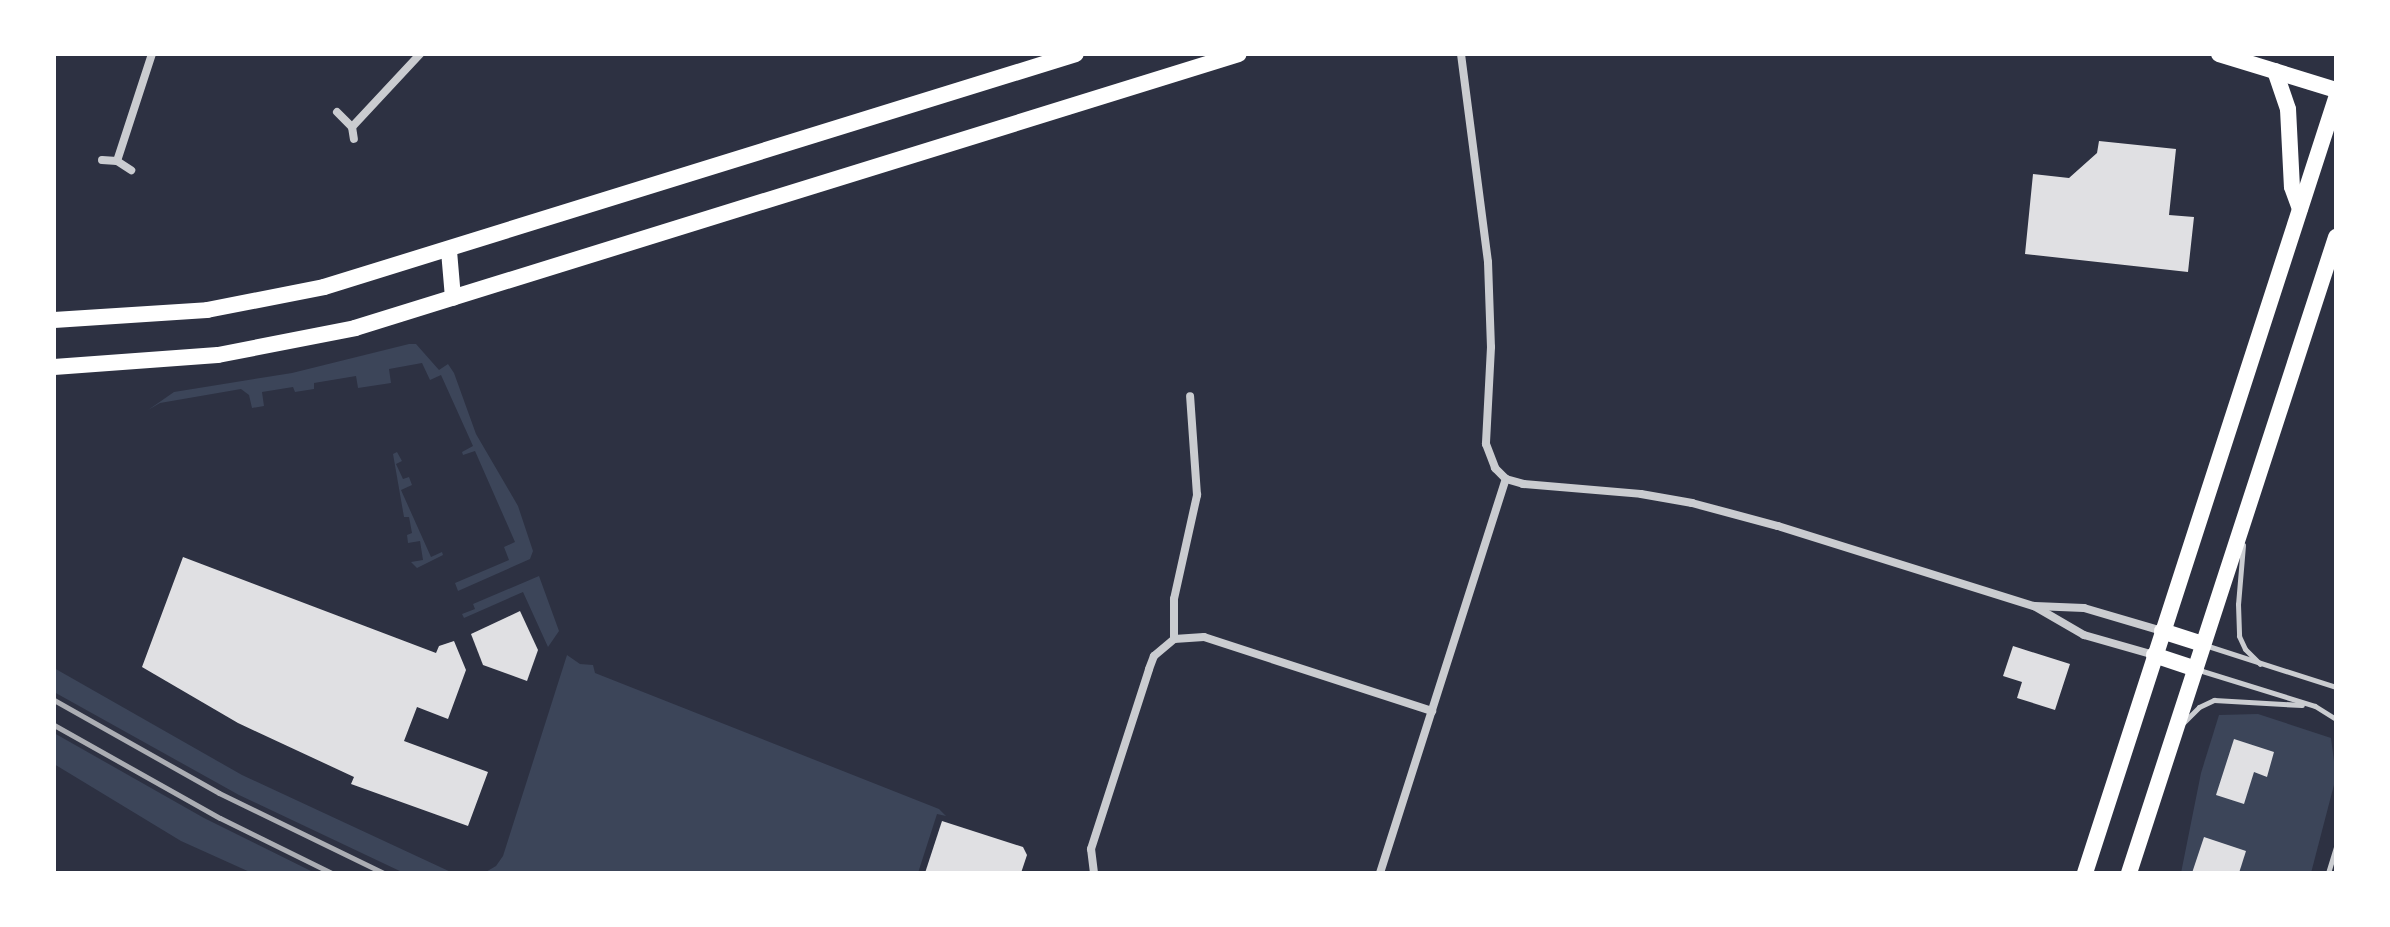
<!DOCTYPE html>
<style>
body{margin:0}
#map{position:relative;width:2390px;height:927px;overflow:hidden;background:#2d3142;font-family:Bitter,serif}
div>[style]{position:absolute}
.green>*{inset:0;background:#3c4559}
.building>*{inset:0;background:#e0e0e3}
.service>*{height:5px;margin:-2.5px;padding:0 2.5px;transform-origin:2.5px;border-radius:2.5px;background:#caccd0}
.minor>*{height:8px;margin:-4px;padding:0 4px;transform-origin:4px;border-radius:4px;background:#caccd0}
.primary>*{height:16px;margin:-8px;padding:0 8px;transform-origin:8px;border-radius:8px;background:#fff}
.rail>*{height:5px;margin:-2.5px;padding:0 2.5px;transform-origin:2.5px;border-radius:2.5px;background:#abadb3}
span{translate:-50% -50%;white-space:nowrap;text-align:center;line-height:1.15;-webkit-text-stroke:7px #fff;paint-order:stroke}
.frame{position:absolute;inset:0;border:56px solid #fff;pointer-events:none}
</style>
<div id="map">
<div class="green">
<div style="clip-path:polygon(409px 344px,416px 344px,439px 370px,448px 364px,454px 373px,476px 434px,518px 506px,533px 551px,530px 559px,458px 591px,455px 583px,509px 560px,504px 547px,515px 542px,475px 451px,463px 455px,462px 452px,473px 446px,441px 375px,430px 380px,422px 363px,389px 369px,391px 383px,358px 388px,356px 376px,314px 383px,314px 389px,295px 392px,293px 387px,262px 392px,264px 406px,252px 408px,249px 395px,241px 389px,160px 403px,148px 410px,174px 392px,292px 373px)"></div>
<div style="clip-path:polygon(397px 452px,402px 461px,396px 464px,403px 479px,409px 477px,412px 485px,401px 490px,431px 557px,442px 552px,443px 555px,417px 568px,411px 562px,423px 560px,420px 541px,408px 543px,407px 535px,412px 533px,409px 517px,404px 517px,393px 454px)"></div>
<div style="clip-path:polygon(539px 576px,559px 631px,548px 647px,523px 592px,464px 618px,462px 614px,475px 609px,473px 604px)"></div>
<div style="clip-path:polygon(567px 655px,580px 664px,593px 665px,595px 673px,939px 809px,946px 816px,937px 814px,918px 873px,484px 873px,496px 866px,503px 856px)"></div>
<div style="clip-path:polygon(54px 668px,242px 775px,453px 873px,404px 873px,239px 795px,54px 692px)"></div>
<div style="clip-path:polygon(2258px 714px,2331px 738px,2336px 777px,2311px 873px,2181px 873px,2201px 773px,2219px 715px)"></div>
<div style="clip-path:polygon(54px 733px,204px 818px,315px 873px,252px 873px,181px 841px,54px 764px)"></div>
</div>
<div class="building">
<div style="clip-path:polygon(2099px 141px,2176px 149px,2169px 215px,2194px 217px,2188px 272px,2025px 254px,2033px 174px,2069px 178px,2097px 153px)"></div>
<div style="clip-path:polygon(183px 557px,436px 653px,439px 646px,454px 641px,466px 670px,448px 719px,417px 707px,404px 741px,488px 772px,468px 826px,351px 784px,354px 777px,238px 723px,142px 667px)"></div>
<div style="clip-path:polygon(520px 611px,538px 650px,527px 681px,483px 665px,471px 634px)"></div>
<div style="clip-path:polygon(2013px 646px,2070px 664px,2055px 710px,2017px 698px,2022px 682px,2003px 676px)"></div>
<div style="clip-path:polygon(2234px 739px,2274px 752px,2267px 777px,2254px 772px,2244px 804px,2216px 795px)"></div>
<div style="clip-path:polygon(942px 821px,1023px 847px,1027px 855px,1021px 873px,925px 873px)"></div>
<div style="clip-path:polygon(2204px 837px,2246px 851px,2239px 873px,2192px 873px)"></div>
</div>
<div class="service">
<div style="left:2243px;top:545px;width:59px;rotate:94.8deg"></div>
<div style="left:2238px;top:604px;width:32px;rotate:88deg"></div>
<div style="left:2239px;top:636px;width:14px;rotate:65deg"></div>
<div style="left:2245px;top:649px;width:21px;rotate:45deg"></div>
<div style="left:2208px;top:646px;width:134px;rotate:17.8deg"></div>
<div style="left:2199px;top:670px;width:121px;rotate:17.2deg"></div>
<div style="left:2315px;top:706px;width:25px;rotate:32deg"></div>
<div style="left:2184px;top:722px;width:21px;rotate:-45deg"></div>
<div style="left:2199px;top:707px;width:17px;rotate:-25deg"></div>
<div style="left:2214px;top:700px;width:88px;rotate:3.3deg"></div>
<div style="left:2328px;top:873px;width:27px;rotate:-73deg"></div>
</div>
<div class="minor">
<div style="left:1461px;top:54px;width:210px;rotate:82.6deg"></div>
<div style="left:1488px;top:262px;width:85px;rotate:88deg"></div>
<div style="left:1491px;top:347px;width:97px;rotate:93deg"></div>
<div style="left:1486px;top:444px;width:26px;rotate:69deg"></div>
<div style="left:1495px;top:468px;width:16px;rotate:45deg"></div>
<div style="left:1506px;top:479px;width:18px;rotate:16deg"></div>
<div style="left:1523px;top:484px;width:118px;rotate:4.8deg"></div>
<div style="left:1641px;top:494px;width:52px;rotate:10deg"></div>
<div style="left:1692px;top:503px;width:89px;rotate:15deg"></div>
<div style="left:1778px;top:526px;width:268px;rotate:17.4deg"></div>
<div style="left:2034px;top:606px;width:58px;rotate:30.1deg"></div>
<div style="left:2084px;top:635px;width:73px;rotate:15.9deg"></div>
<div style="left:337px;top:112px;width:21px;rotate:45deg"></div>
<div style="left:352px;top:127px;width:12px;rotate:81deg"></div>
<div style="left:352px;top:127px;width:100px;rotate:-47deg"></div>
<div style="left:102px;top:160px;width:15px;rotate:4deg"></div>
<div style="left:117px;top:161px;width:17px;rotate:33deg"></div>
<div style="left:117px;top:161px;width:113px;rotate:-71.9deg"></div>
<div style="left:2035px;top:606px;width:49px;rotate:2.3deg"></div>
<div style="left:2084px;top:608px;width:81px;rotate:16.4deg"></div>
<div style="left:1174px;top:639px;width:40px;rotate:-90deg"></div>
<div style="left:1174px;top:599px;width:107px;rotate:-77.5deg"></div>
<div style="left:1197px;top:495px;width:99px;rotate:-94deg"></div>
<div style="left:1094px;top:873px;width:24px;rotate:-97deg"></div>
<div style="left:1091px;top:849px;width:189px;rotate:-72.1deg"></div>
<div style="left:1149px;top:669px;width:14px;rotate:-69deg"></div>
<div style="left:1154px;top:656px;width:26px;rotate:-40deg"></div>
<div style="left:1174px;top:639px;width:30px;rotate:-4deg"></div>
<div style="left:1204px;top:637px;width:240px;rotate:18deg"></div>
<div style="left:1380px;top:873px;width:414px;rotate:-72.3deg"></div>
</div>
<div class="primary">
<div style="left:2219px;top:54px;width:122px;rotate:17.1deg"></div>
<div style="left:2275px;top:71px;width:40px;rotate:71.1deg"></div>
<div style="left:2288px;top:109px;width:78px;rotate:87.1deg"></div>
<div style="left:2292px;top:187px;width:23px;rotate:70deg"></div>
<div style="left:449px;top:251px;width:47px;rotate:85.1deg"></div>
<div style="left:54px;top:320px;width:153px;rotate:-3.7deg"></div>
<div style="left:207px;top:310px;width:119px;rotate:-11.1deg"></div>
<div style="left:324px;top:287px;width:787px;rotate:-17.22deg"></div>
<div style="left:54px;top:367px;width:164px;rotate:-4.2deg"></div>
<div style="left:218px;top:355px;width:140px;rotate:-11.1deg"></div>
<div style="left:355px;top:328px;width:925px;rotate:-17.22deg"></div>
<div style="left:2162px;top:631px;width:43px;rotate:17.6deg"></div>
<div style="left:2154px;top:655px;width:44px;rotate:18.4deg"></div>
<div style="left:2085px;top:873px;width:815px;rotate:-72.05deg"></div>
<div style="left:2129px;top:873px;width:669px;rotate:-71.97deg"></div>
</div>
<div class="rail">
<div style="left:54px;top:700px;width:189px;rotate:29.4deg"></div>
<div style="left:219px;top:793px;width:183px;rotate:25.9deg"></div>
<div style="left:54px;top:725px;width:190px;rotate:29.3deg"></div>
<div style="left:220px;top:818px;width:125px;rotate:26.2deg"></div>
</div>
<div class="frame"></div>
</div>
